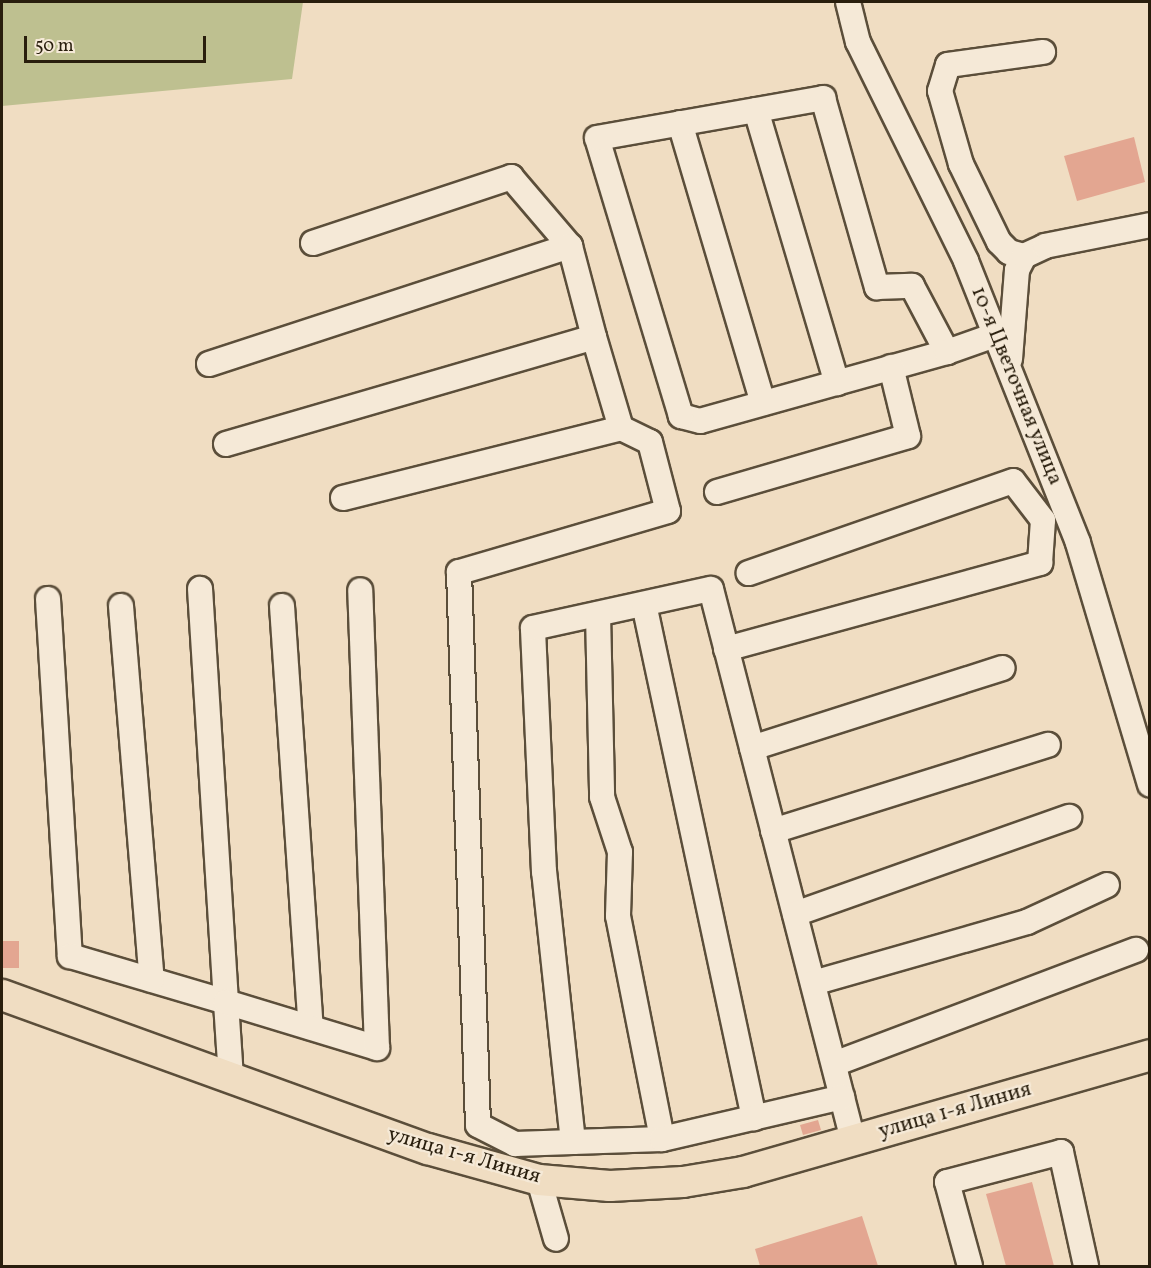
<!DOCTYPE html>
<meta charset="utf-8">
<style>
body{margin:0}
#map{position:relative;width:1151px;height:1268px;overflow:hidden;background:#f0ddc2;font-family:Vollkorn,serif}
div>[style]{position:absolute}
.green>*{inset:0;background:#bec090}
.building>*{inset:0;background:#e3a691}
.roads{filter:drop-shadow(2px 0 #5b4e3a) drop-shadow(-2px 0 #5b4e3a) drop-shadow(0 2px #5b4e3a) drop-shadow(0 -2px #5b4e3a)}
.minor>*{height:24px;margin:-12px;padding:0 12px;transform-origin:12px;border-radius:12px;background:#f5e9d7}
.major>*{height:30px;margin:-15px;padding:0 15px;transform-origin:15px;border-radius:15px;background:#f0ddc2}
span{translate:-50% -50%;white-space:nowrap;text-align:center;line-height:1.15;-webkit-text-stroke:4.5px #f5e9d7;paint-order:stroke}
.street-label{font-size:21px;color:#291e0d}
.frame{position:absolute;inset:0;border:3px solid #291e0d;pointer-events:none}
.scale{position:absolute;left:24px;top:36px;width:182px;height:27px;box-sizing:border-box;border:3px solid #291e0d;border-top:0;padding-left:8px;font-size:18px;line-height:21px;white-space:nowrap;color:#291e0d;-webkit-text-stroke:4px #f5e9d7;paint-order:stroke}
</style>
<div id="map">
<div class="green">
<div style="clip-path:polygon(2px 2px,303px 2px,292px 79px,2px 106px)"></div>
</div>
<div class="building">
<div style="clip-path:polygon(1134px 137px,1145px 182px,1077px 201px,1064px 156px)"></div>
<div style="clip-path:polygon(2px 941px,19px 941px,19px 968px,2px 968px)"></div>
<div style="clip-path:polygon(818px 1120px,821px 1130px,803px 1135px,800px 1125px)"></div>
<div style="clip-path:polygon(1032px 1182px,1054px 1266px,1006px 1266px,986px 1194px)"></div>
<div style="clip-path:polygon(862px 1216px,878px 1266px,760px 1266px,755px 1249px)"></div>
</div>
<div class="roads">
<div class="minor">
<div style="left:848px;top:2px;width:41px;rotate:76deg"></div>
<div style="left:858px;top:42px;width:244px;rotate:63.7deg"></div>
<div style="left:966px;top:261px;width:303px;rotate:68.3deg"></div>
<div style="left:1078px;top:543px;width:252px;rotate:73.4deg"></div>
<div style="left:756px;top:110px;width:285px;rotate:73.5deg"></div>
<div style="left:680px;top:123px;width:292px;rotate:73.5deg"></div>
<div style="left:313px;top:243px;width:209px;rotate:-18.4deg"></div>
<div style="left:511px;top:177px;width:91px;rotate:49.5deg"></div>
<div style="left:1024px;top:256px;width:16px;rotate:-165deg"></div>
<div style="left:1009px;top:252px;width:14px;rotate:-135deg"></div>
<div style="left:999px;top:242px;width:87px;rotate:-116deg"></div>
<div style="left:961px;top:164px;width:76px;rotate:-106deg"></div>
<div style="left:940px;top:91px;width:27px;rotate:-73deg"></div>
<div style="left:948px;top:65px;width:96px;rotate:-7.8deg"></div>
<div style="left:947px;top:352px;width:256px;rotate:164.4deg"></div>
<div style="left:700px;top:421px;width:20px;rotate:-165deg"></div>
<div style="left:681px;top:416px;width:290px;rotate:-106.8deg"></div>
<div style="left:597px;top:138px;width:230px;rotate:-10deg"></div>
<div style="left:823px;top:98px;width:197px;rotate:74.1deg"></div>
<div style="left:877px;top:287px;width:35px;rotate:-2deg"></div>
<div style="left:912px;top:286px;width:75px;rotate:62.1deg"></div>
<div style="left:947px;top:352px;width:51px;rotate:-19.5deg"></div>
<div style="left:1010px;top:359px;width:89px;rotate:-85.5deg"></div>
<div style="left:1017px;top:270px;width:16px;rotate:-63deg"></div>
<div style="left:1024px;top:256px;width:23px;rotate:-25deg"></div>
<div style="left:1045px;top:246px;width:107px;rotate:-11.3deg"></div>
<div style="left:209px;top:364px;width:380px;rotate:-18.1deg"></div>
<div style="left:570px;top:246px;width:94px;rotate:75.2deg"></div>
<div style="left:226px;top:444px;width:383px;rotate:-16.2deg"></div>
<div style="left:594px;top:337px;width:95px;rotate:73.5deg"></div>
<div style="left:717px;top:492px;width:199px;rotate:-16.3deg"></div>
<div style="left:908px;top:436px;width:71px;rotate:-103.8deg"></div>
<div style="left:343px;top:498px;width:287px;rotate:-14.1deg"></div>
<div style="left:621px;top:428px;width:32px;rotate:26deg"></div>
<div style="left:650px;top:442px;width:71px;rotate:75.4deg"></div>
<div style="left:668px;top:511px;width:218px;rotate:163.7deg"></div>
<div style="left:459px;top:572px;width:553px;rotate:88.03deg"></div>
<div style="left:478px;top:1125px;width:42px;rotate:27.2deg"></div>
<div style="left:515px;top:1144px;width:58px;rotate:-2deg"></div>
<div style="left:573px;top:1142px;width:272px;rotate:-96.1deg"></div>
<div style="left:544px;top:872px;width:244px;rotate:-92.6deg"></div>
<div style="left:533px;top:628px;width:182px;rotate:-12.4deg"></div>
<div style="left:711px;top:589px;width:569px;rotate:75.55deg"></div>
<div style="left:48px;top:599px;width:358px;rotate:86.5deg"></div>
<div style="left:70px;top:956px;width:163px;rotate:16.4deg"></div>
<div style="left:226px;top:1002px;width:414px;rotate:-93.6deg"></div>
<div style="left:644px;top:604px;width:526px;rotate:77.92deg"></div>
<div style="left:121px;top:606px;width:375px;rotate:85.3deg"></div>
<div style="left:282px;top:606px;width:422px;rotate:86.1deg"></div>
<div style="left:598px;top:614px;width:183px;rotate:88.7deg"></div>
<div style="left:602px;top:797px;width:58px;rotate:71.9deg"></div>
<div style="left:620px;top:852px;width:64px;rotate:91.8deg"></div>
<div style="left:618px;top:916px;width:227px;rotate:78.8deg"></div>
<div style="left:726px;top:649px;width:326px;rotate:-15.3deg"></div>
<div style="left:1040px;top:563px;width:43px;rotate:-86deg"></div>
<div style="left:1043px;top:520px;width:49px;rotate:-127.6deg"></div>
<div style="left:1013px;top:481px;width:280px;rotate:160.8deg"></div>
<div style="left:752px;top:748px;width:263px;rotate:-17.7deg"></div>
<div style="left:773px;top:831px;width:288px;rotate:-17.4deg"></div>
<div style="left:795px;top:914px;width:291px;rotate:-19.5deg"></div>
<div style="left:813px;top:983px;width:223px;rotate:-15.9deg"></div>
<div style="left:1027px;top:922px;width:88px;rotate:-24.8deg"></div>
<div style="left:834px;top:1064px;width:323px;rotate:-20.7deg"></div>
<div style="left:231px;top:1078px;width:76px;rotate:-93.8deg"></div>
<div style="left:226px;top:1002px;width:158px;rotate:16.9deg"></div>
<div style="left:377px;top:1048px;width:458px;rotate:-92.1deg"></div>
<div style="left:573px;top:1142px;width:89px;rotate:-1.9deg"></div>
<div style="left:662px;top:1139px;width:185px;rotate:-13.1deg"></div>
<div style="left:539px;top:1180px;width:61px;rotate:73.9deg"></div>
<div style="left:970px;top:1266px;width:87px;rotate:-105.3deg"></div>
<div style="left:947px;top:1182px;width:118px;rotate:-14.7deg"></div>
<div style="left:1061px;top:1152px;width:117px;rotate:77.6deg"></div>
</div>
<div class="major">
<div style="left:2px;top:995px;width:453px;rotate:19.9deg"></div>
<div style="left:428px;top:1149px;width:115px;rotate:15.6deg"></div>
<div style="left:539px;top:1180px;width:71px;rotate:4.8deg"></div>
<div style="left:610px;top:1186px;width:73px;rotate:-3.1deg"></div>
<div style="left:683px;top:1182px;width:61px;rotate:-9.5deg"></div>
<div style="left:743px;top:1172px;width:423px;rotate:-16deg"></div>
</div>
</div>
<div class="street-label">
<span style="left:1016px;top:386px;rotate:68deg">10-я Цветочная улица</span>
<span style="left:955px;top:1111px;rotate:-16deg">улица 1-я Линия</span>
<span style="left:464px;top:1156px;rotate:16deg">улица 1-я Линия</span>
</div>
<div class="frame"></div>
<div class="scale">50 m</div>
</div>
